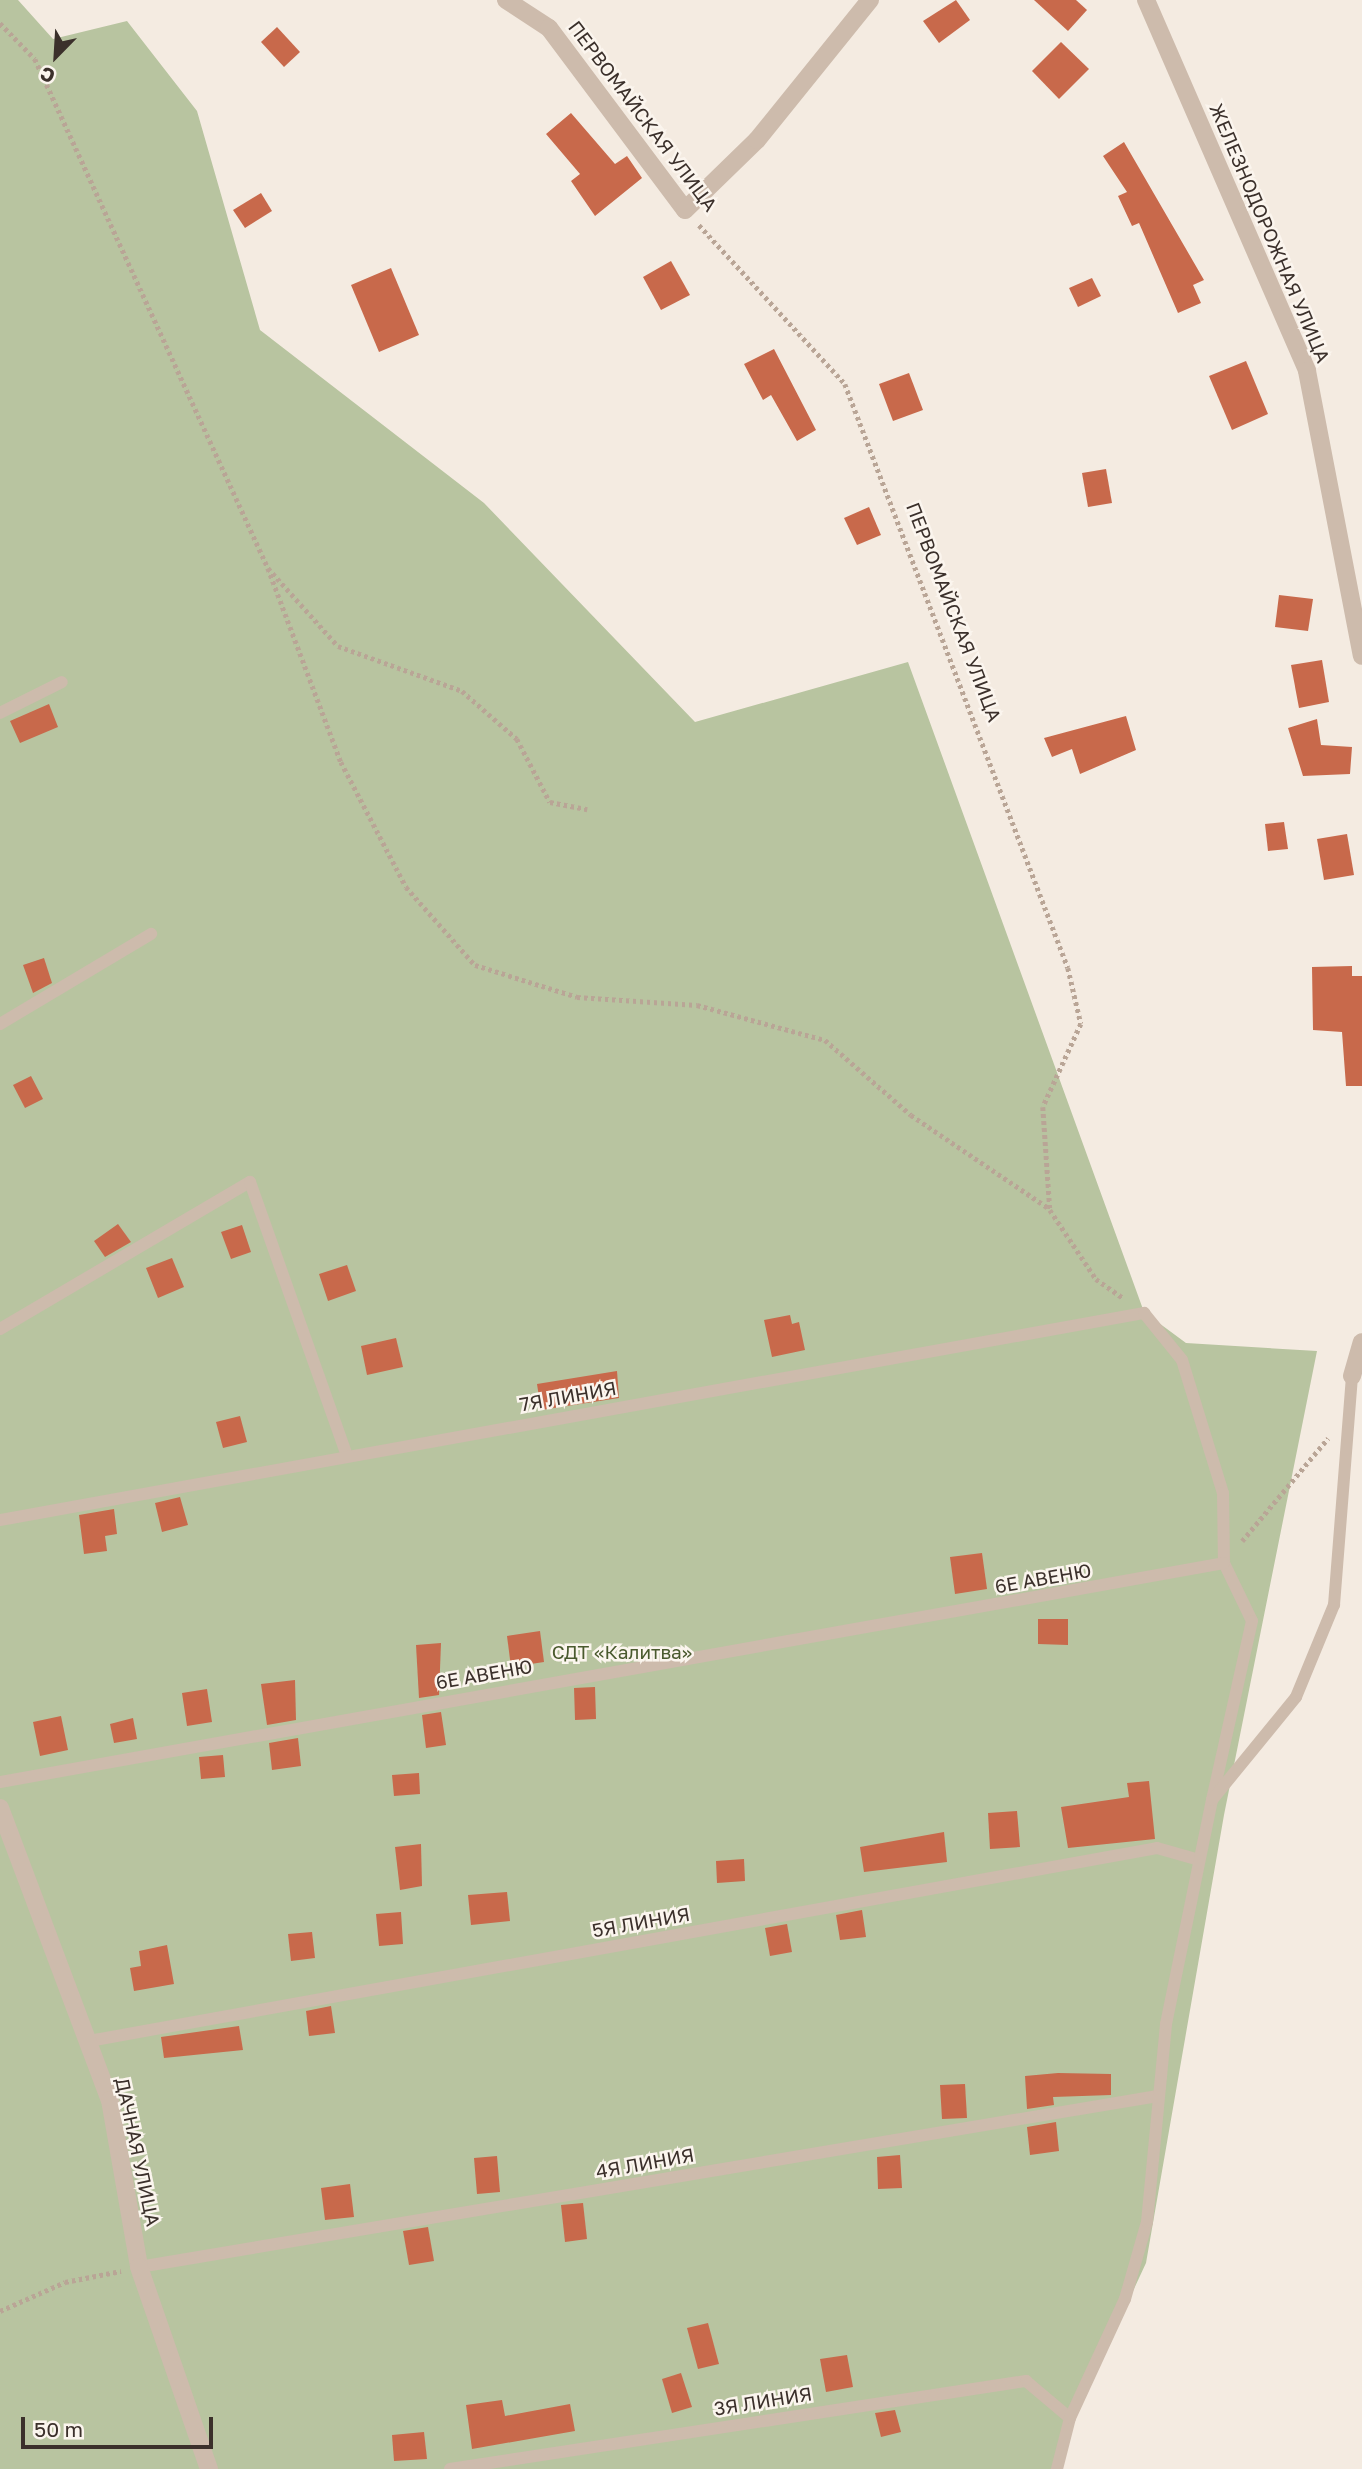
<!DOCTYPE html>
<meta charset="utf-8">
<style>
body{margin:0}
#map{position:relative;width:1362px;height:2469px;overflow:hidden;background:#f4ebe1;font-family:"Golos Text",sans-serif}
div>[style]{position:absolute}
.green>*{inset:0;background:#b8c4a0}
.building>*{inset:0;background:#c8694b}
.path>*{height:4.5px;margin-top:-2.25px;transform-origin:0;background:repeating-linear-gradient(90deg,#b9a596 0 3.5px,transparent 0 7px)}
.service>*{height:12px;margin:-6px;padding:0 6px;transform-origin:6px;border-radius:6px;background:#cdbbac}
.minor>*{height:18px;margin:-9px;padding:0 9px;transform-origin:9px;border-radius:9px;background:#cdbbac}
span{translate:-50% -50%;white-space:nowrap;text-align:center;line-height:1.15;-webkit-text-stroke:5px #fbf5ee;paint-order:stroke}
.street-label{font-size:19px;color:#3b302b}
.park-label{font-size:19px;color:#4a5a2e}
.north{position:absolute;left:21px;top:21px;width:70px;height:70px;-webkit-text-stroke:5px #fbf5ee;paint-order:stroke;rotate:204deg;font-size:19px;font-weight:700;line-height:28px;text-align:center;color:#3b302b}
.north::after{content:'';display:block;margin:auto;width:24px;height:32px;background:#3b302b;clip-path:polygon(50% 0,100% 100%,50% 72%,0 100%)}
.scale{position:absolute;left:21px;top:2417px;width:192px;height:32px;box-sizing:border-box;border:4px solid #3b302b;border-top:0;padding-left:9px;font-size:21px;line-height:24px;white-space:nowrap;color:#3b302b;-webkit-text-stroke:5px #fbf5ee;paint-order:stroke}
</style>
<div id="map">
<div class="green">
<div style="clip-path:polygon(0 0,18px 0,53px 39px,127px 21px,197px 111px,260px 330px,484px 503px,695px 722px,908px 662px,1144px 1312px,1186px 1343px,1317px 1351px,1224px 1815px,1146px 2263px,1060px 2448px,1059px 2469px,0 2469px)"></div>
</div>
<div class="building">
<div style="clip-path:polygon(956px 0,970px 20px,939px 43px,923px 21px)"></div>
<div style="clip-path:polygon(1034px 0,1076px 0,1087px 10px,1068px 31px)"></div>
<div style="clip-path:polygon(277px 27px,300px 52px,284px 67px,261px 42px)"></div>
<div style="clip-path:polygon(1061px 42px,1089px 69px,1059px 99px,1032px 71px)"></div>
<div style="clip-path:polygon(571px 113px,615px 164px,627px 156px,642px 178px,595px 216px,571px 181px,580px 174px,546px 134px)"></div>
<div style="clip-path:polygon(1124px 142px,1204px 280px,1193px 285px,1201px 303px,1178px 313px,1139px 223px,1132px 226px,1118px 196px,1127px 192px,1103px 156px)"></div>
<div style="clip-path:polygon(261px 193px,272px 211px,245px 228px,233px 210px)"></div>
<div style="clip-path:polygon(671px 261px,690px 295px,661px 310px,643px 277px)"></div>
<div style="clip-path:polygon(391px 268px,419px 335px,379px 352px,351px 285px)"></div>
<div style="clip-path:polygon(1092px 278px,1101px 296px,1078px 307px,1069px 288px)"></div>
<div style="clip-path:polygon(774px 349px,816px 430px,797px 441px,771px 395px,763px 400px,744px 364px)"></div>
<div style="clip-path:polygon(1246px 361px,1268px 414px,1232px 430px,1209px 376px)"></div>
<div style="clip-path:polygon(909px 373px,923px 410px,893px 421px,879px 384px)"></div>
<div style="clip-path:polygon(1106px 469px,1112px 503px,1088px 507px,1082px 473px)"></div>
<div style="clip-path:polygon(869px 507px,881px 535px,857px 545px,844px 518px)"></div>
<div style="clip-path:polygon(1279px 595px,1313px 599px,1308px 631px,1275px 627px)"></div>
<div style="clip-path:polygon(1322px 660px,1329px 702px,1299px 708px,1291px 665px)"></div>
<div style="clip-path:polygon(49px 704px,58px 727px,20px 743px,10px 721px)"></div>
<div style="clip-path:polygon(1126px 716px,1136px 750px,1080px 774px,1072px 749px,1052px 757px,1044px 738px)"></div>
<div style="clip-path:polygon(1317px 719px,1321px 745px,1352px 747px,1350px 774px,1303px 776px,1288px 728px)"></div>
<div style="clip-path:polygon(1284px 822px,1288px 849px,1268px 851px,1265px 824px)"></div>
<div style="clip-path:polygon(1347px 834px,1354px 875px,1324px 880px,1317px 839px)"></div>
<div style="clip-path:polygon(44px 958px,52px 983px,33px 993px,23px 965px)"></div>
<div style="clip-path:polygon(1352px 966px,1352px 976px,1362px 976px,1362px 1086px,1346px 1086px,1342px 1032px,1313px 1030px,1312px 967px)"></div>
<div style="clip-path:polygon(31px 1076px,43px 1099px,25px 1108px,13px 1085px)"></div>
<div style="clip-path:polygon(118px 1224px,131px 1242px,105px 1257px,94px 1241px)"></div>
<div style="clip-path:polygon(242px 1225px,251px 1252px,231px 1259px,221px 1232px)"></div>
<div style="clip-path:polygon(172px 1258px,184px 1287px,158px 1298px,146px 1268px)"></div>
<div style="clip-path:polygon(347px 1265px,356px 1291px,328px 1301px,319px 1274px)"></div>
<div style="clip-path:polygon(790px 1315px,792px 1324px,799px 1322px,805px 1350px,772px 1357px,764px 1320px)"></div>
<div style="clip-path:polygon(396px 1338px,403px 1367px,367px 1375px,361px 1346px)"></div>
<div style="clip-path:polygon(617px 1371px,619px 1398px,541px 1410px,537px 1384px)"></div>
<div style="clip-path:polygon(240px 1416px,247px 1442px,223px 1448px,216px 1422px)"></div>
<div style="clip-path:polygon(180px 1497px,188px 1525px,162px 1532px,155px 1503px)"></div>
<div style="clip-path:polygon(114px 1509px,117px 1534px,105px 1536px,107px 1551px,84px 1554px,79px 1515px)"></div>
<div style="clip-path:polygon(982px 1553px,987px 1589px,955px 1594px,950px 1557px)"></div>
<div style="clip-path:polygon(1038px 1619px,1068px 1619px,1068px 1645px,1038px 1644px)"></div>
<div style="clip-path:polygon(540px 1631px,544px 1662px,511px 1667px,507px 1636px)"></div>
<div style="clip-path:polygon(441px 1643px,439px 1695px,419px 1698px,416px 1645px)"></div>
<div style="clip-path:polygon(295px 1680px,296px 1720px,267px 1725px,261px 1684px)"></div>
<div style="clip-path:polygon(595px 1687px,596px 1719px,575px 1720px,574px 1688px)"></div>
<div style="clip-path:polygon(207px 1689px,212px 1722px,187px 1726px,182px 1693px)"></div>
<div style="clip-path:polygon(441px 1712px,446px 1745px,426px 1748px,422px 1715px)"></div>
<div style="clip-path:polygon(61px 1716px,68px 1750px,40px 1756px,33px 1722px)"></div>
<div style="clip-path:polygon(133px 1718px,137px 1739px,114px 1743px,110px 1724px)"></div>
<div style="clip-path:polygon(298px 1738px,301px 1766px,272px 1770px,269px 1743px)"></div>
<div style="clip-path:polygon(223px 1755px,225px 1777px,201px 1779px,199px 1757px)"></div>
<div style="clip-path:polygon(419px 1773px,420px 1794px,394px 1796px,392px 1775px)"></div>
<div style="clip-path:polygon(1149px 1781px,1155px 1839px,1068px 1848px,1061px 1807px,1129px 1797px,1127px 1783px)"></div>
<div style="clip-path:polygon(1017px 1811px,1020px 1847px,990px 1849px,988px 1813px)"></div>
<div style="clip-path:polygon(944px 1832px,947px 1862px,864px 1872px,860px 1847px)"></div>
<div style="clip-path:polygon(421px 1844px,422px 1886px,400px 1890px,395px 1847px)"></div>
<div style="clip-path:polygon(744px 1859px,745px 1881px,717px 1883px,716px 1861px)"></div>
<div style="clip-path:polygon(507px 1892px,510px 1921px,471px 1925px,468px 1895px)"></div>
<div style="clip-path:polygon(862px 1910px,866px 1937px,840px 1940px,836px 1915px)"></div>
<div style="clip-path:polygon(401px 1912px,403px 1944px,379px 1946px,376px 1914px)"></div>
<div style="clip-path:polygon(787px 1924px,792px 1952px,770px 1956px,765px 1928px)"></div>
<div style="clip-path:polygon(312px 1932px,315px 1958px,291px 1961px,288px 1934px)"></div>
<div style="clip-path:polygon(167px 1945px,174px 1984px,134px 1991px,130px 1968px,141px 1966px,139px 1951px)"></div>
<div style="clip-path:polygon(331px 2006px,335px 2033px,309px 2036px,306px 2011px)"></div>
<div style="clip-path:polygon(239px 2026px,243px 2050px,164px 2058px,161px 2037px)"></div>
<div style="clip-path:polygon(1058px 2073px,1111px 2074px,1111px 2095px,1053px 2097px,1054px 2105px,1027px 2109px,1025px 2076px)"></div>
<div style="clip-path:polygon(965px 2084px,967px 2118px,942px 2119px,940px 2085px)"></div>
<div style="clip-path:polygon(1056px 2122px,1059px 2151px,1030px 2155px,1027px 2127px)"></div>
<div style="clip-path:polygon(900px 2155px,902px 2188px,878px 2189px,877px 2157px)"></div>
<div style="clip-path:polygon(497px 2156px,500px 2192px,477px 2194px,474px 2158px)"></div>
<div style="clip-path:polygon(350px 2184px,354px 2217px,325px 2220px,321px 2188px)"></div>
<div style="clip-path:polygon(583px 2203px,587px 2239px,565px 2242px,561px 2205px)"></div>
<div style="clip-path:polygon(428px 2227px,434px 2261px,409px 2265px,403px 2231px)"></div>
<div style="clip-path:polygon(708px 2323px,719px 2364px,698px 2369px,687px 2328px)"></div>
<div style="clip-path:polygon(847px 2355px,853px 2387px,826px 2392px,820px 2359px)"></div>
<div style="clip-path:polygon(681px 2373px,692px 2407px,672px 2413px,662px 2379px)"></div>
<div style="clip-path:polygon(502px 2400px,505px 2416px,570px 2404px,575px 2431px,472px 2449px,466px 2405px)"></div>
<div style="clip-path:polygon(895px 2410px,901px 2432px,881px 2437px,875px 2413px)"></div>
<div style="clip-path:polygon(424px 2432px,427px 2459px,394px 2461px,392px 2435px)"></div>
</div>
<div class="path">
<div style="left:0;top:23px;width:50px;rotate:45.8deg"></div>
<div style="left:35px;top:59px;width:560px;rotate:65.4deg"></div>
<div style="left:268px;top:568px;width:105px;rotate:48.1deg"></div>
<div style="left:338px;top:646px;width:132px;rotate:19.9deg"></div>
<div style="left:462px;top:691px;width:73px;rotate:41.1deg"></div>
<div style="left:517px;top:739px;width:71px;rotate:62.4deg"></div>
<div style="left:550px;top:802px;width:38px;rotate:11deg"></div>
<div style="left:699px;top:225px;width:216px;rotate:47.4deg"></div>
<div style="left:845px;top:384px;width:625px;rotate:69.1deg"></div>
<div style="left:1068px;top:968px;width:57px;rotate:76.9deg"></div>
<div style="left:1081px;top:1024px;width:91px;rotate:114.6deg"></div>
<div style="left:1043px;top:1107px;width:103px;rotate:86.1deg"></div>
<div style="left:1050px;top:1210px;width:83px;rotate:56.3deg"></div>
<div style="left:1096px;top:1279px;width:33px;rotate:35deg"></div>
<div style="left:268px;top:568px;width:207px;rotate:69.4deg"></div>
<div style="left:341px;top:762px;width:141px;rotate:62.5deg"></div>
<div style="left:406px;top:887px;width:104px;rotate:48.5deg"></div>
<div style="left:475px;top:965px;width:107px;rotate:17.4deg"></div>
<div style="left:577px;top:997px;width:120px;rotate:3.8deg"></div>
<div style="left:697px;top:1005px;width:133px;rotate:15.3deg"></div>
<div style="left:825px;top:1040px;width:114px;rotate:41.1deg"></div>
<div style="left:911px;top:1115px;width:168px;rotate:34.1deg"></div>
<div style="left:1242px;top:1541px;width:134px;rotate:-50.1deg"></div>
<div style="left:0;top:2311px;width:71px;rotate:-24deg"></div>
<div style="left:65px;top:2282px;width:57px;rotate:-11.1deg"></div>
</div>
<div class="service">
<div style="left:0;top:713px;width:69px;rotate:-26.6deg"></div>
<div style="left:0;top:1024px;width:176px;rotate:-30.8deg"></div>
<div style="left:0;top:1329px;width:290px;rotate:-30.5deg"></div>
<div style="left:250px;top:1182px;width:291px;rotate:70.5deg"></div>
<div style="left:0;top:1520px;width:1163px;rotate:-10.26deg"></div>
<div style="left:1144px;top:1313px;width:60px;rotate:51deg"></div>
<div style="left:1182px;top:1360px;width:139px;rotate:72.9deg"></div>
<div style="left:1223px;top:1493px;width:70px;rotate:89.2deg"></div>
<div style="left:1224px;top:1563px;width:64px;rotate:64.2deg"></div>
<div style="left:1252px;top:1621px;width:183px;rotate:102.6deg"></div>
<div style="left:0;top:1782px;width:1243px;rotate:-10.14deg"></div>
<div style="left:89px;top:2041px;width:1085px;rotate:-10.24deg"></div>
<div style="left:1157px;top:1848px;width:44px;rotate:15.9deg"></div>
<div style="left:139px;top:2267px;width:1033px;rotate:-9.53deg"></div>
<div style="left:450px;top:2469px;width:583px;rotate:-8.69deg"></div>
<div style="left:1026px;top:2381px;width:57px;rotate:40.1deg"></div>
<div style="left:1057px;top:2469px;width:53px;rotate:-75.7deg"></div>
<div style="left:1070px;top:2418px;width:131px;rotate:-65.2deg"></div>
<div style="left:1125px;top:2299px;width:80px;rotate:-74.1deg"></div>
<div style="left:1147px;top:2222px;width:199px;rotate:-84.5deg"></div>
<div style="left:1166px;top:2024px;width:229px;rotate:-78.4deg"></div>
<div style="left:1212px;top:1800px;width:133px;rotate:-50.8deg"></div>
<div style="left:1296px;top:1697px;width:100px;rotate:-67.6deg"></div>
<div style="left:1334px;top:1605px;width:230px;rotate:-85.5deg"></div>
</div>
<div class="minor">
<div style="left:506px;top:0;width:51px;rotate:33.1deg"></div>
<div style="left:549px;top:28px;width:227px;rotate:53.2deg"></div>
<div style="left:685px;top:210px;width:100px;rotate:-44.2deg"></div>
<div style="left:757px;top:140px;width:180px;rotate:-51.1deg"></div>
<div style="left:1146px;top:0;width:404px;rotate:66.5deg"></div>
<div style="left:1307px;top:371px;width:290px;rotate:79.1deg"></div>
<div style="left:1352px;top:1376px;width:35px;rotate:-74deg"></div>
<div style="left:0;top:1808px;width:312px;rotate:69.4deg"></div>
<div style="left:110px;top:2100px;width:169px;rotate:80.1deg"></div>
<div style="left:139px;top:2267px;width:214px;rotate:70.9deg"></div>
</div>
<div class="street-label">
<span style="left:643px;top:116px;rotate:53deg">ПЕРВОМАЙСКАЯ УЛИЦА</span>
<span style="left:1270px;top:233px;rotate:67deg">ЖЕЛЕЗНОДОРОЖНАЯ УЛИЦА</span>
<span style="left:954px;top:612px;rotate:69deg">ПЕРВОМАЙСКАЯ УЛИЦА</span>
<span style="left:568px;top:1396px;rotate:-10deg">7Я ЛИНИЯ</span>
<span style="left:1043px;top:1578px;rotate:-10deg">6Е АВЕНЮ</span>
<span style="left:484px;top:1674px;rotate:-10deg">6Е АВЕНЮ</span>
<span style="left:641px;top:1922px;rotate:-10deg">5Я ЛИНИЯ</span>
<span style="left:138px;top:2152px;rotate:78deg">ДАЧНАЯ УЛИЦА</span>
<span style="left:645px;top:2163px;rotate:-10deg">4Я ЛИНИЯ</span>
<span style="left:763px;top:2401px;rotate:-9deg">3Я ЛИНИЯ</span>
</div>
<div class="park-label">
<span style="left:622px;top:1652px">СДТ «Калитва»</span>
</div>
<div class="north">С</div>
<div class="scale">50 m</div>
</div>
